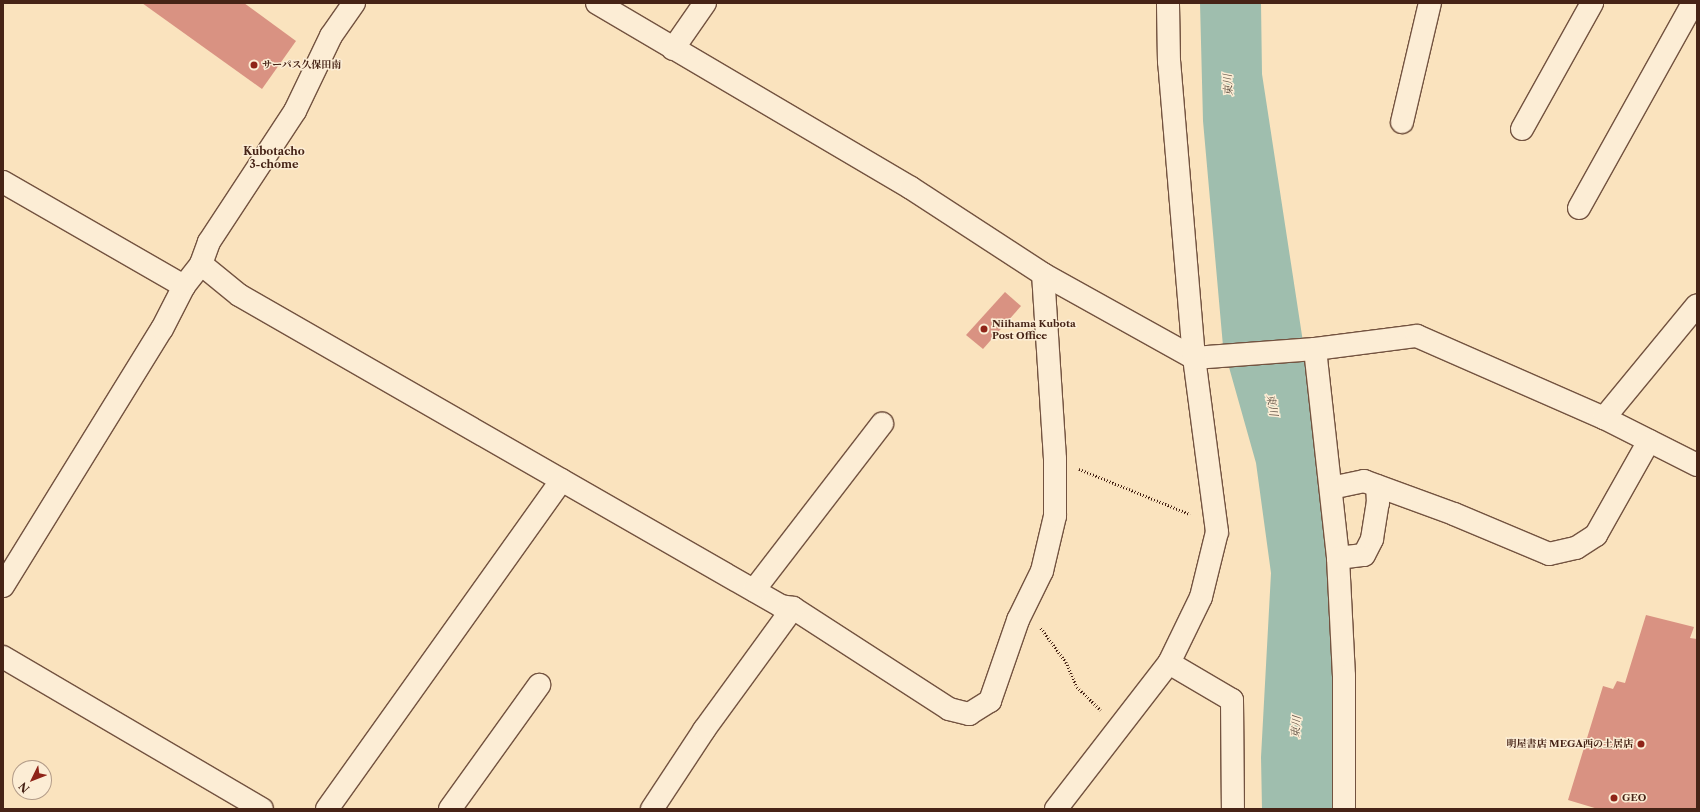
<!DOCTYPE html>
<meta charset="utf-8">
<style>
body{margin:0}
#map{position:relative;width:1700px;height:812px;overflow:hidden;background:#fae3be;font-family:"Libre Caslon Text","Noto Serif JP",serif}
div>[style]{position:absolute}
.water>*{inset:0;background:#9fbeae}
.building>*{inset:0;background:#d99282}
.path>*{height:2.5px;margin-top:-1.25px;transform-origin:0;background:repeating-linear-gradient(90deg,#462316 0 1px,transparent 0 3px)}
.roads{filter:drop-shadow(1px 0 #735340) drop-shadow(-1px 0 #735340) drop-shadow(0 1px #735340) drop-shadow(0 -1px #735340)}
.minor>*{height:22px;margin:-11px;padding:0 11px;transform-origin:11px;border-radius:11px;background:#fcedd5}
.tertiary>*{height:22px;margin:-11px;padding:0 11px;transform-origin:11px;border-radius:11px;background:#fcedd5}
.dots>*{width:11px;height:11px;translate:-50% -50%;box-sizing:border-box;border:2px solid #fcedd5;border-radius:50%}
span{translate:-50% -50%;white-space:nowrap;text-align:center;line-height:1.15;-webkit-text-stroke:3px #fcedd5;paint-order:stroke}
.poi-label{font-size:10px;color:#462316;font-weight:700}
.left{translate:0 -50%;text-align:left}
.right{translate:-100% -50%;text-align:right}
.water-label{font-size:11px;color:#615244;font-style:italic}
.neighbourhood-label{font-size:11px;color:#462316;font-weight:700}
.frame{position:absolute;inset:0;border:4px solid #462316;pointer-events:none}
.north{position:absolute;left:12px;top:760px;width:40px;height:40px;box-sizing:border-box;background:#fcedd5;border:1px solid #b39c89;border-radius:50%;rotate:227deg;font-size:11px;font-weight:700;line-height:16px;text-align:center;color:#462316}
.north::after{content:'';display:block;margin:auto;width:14px;height:18px;background:#8f2418;clip-path:polygon(50% 0,100% 100%,50% 72%,0 100%)}
</style>
<div id="map">
<div class="water">
<div style="clip-path:polygon(1200px 3px,1261px 3px,1262px 74px,1303px 342px,1326px 522px,1338px 754px,1338px 809px,1262px 809px,1261px 757px,1271px 573px,1256px 463px,1223px 346px,1203px 121px)"></div>
</div>
<div class="building">
<div style="clip-path:polygon(142px 3px,244px 3px,296px 41px,262px 89px)"></div>
<div style="clip-path:polygon(1005px 292px,1021px 306px,983px 349px,966px 335px)"></div>
<div style="clip-path:polygon(1646px 615px,1694px 627px,1690px 638px,1697px 639px,1697px 809px,1598px 809px,1568px 800px,1603px 686px,1613px 689px,1617px 681px,1625px 683px)"></div>
</div>
<div class="path">
<div style="left:1079px;top:469px;width:120px;rotate:22.1deg"></div>
<div style="left:1041px;top:628px;width:42px;rotate:53.7deg"></div>
<div style="left:1066px;top:662px;width:27px;rotate:66deg"></div>
<div style="left:1077px;top:687px;width:33px;rotate:44deg"></div>
</div>
<div class="roads">
<div class="minor">
<div style="left:354px;top:3px;width:40px;rotate:124.9deg"></div>
<div style="left:331px;top:36px;width:83px;rotate:115.6deg"></div>
<div style="left:295px;top:111px;width:157px;rotate:123.3deg"></div>
<div style="left:209px;top:242px;width:23px;rotate:110deg"></div>
<div style="left:201px;top:264px;width:49px;rotate:39.2deg"></div>
<div style="left:239px;top:295px;width:625px;rotate:29.85deg"></div>
<div style="left:781px;top:606px;width:12px;rotate:9deg"></div>
<div style="left:793px;top:608px;width:186px;rotate:32.9deg"></div>
<div style="left:949px;top:709px;width:21px;rotate:14deg"></div>
<div style="left:969px;top:714px;width:25px;rotate:-32deg"></div>
<div style="left:990px;top:701px;width:86px;rotate:-70.9deg"></div>
<div style="left:1018px;top:620px;width:55px;rotate:-63.9deg"></div>
<div style="left:1042px;top:571px;width:57px;rotate:-76.7deg"></div>
<div style="left:1055px;top:516px;width:57px;rotate:-90deg"></div>
<div style="left:1055px;top:459px;width:185px;rotate:-93.7deg"></div>
<div style="left:597px;top:3px;width:364px;rotate:30.5deg"></div>
<div style="left:911px;top:188px;width:158px;rotate:33.1deg"></div>
<div style="left:1043px;top:274px;width:173px;rotate:29.1deg"></div>
<div style="left:1194px;top:358px;width:121px;rotate:-4.3deg"></div>
<div style="left:1315px;top:349px;width:103px;rotate:-7.3deg"></div>
<div style="left:673px;top:49px;width:56px;rotate:-55.2deg"></div>
<div style="left:1402px;top:122px;width:122px;rotate:-76.8deg"></div>
<div style="left:1522px;top:129px;width:144px;rotate:-60.9deg"></div>
<div style="left:3px;top:182px;width:209px;rotate:29.9deg"></div>
<div style="left:1579px;top:208px;width:235px;rotate:-60.9deg"></div>
<div style="left:1315px;top:349px;width:210px;rotate:83.7deg"></div>
<div style="left:1338px;top:558px;width:118px;rotate:87.1deg"></div>
<div style="left:1344px;top:676px;width:133px;rotate:90deg"></div>
<div style="left:1331px;top:488px;width:34px;rotate:-12deg"></div>
<div style="left:1364px;top:481px;width:96px;rotate:20.1deg"></div>
<div style="left:1454px;top:514px;width:103px;rotate:22.8deg"></div>
<div style="left:1549px;top:554px;width:28px;rotate:-13deg"></div>
<div style="left:1576px;top:548px;width:24px;rotate:-33deg"></div>
<div style="left:1596px;top:535px;width:108px;rotate:-60.6deg"></div>
<div style="left:1338px;top:558px;width:26px;rotate:-7deg"></div>
<div style="left:1364px;top:555px;width:18px;rotate:-63deg"></div>
<div style="left:1372px;top:539px;width:36px;rotate:-81deg"></div>
<div style="left:1378px;top:503px;width:17px;rotate:-93deg"></div>
<div style="left:3px;top:586px;width:302px;rotate:-58.3deg"></div>
<div style="left:162px;top:329px;width:48px;rotate:-62.9deg"></div>
<div style="left:184px;top:286px;width:28px;rotate:-52deg"></div>
<div style="left:754px;top:590px;width:210px;rotate:-52.4deg"></div>
<div style="left:3px;top:657px;width:300px;rotate:30.4deg"></div>
<div style="left:1169px;top:663px;width:73px;rotate:30.4deg"></div>
<div style="left:1232px;top:700px;width:109px;rotate:89.5deg"></div>
<div style="left:327px;top:809px;width:404px;rotate:-54.5deg"></div>
<div style="left:450px;top:809px;width:153px;rotate:-54.3deg"></div>
<div style="left:652px;top:809px;width:95px;rotate:-56.6deg"></div>
<div style="left:704px;top:730px;width:151px;rotate:-53.9deg"></div>
<div style="left:1056px;top:809px;width:185px;rotate:-52.3deg"></div>
<div style="left:1169px;top:663px;width:73px;rotate:-64.1deg"></div>
<div style="left:1201px;top:597px;width:67px;rotate:-76.2deg"></div>
<div style="left:1217px;top:532px;width:176px;rotate:-97.5deg"></div>
<div style="left:1194px;top:358px;width:297px;rotate:-94.8deg"></div>
<div style="left:1169px;top:62px;width:59px;rotate:-91deg"></div>
</div>
<div class="tertiary">
<div style="left:1417px;top:336px;width:204px;rotate:23.7deg"></div>
<div style="left:1604px;top:418px;width:104px;rotate:26.8deg"></div>
<div style="left:1604px;top:418px;width:146px;rotate:-50.5deg"></div>
</div>
</div>
<div class="dots">
<div style="left:254px;top:65px;background:#8f2418"></div>
<div style="left:984px;top:329px;background:#8f2418"></div>
<div style="left:1641px;top:744px;background:#8f2418"></div>
<div style="left:1614px;top:798px;background:#8f2418"></div>
</div>
<div class="poi-label">
<span class="left" style="left:262px;top:65px">サーパス久保田南</span>
<span class="left" style="left:992px;top:329px">Niihama Kubota<br>Post Office</span>
<span class="right" style="left:1633px;top:744px">明屋書店 MEGA西の土居店</span>
<span class="left" style="left:1622px;top:798px">GEO</span>
</div>
<div class="water-label">
<span style="left:1228px;top:85px;rotate:-93deg">東川</span>
<span style="left:1272px;top:405px;rotate:80deg">東川</span>
<span style="left:1296px;top:727px;rotate:-85deg">東川</span>
</div>
<div class="neighbourhood-label">
<span style="left:274px;top:158px">Kubotacho<br>3-chome</span>
</div>
<div class="frame"></div>
<div class="north">N</div>
</div>
